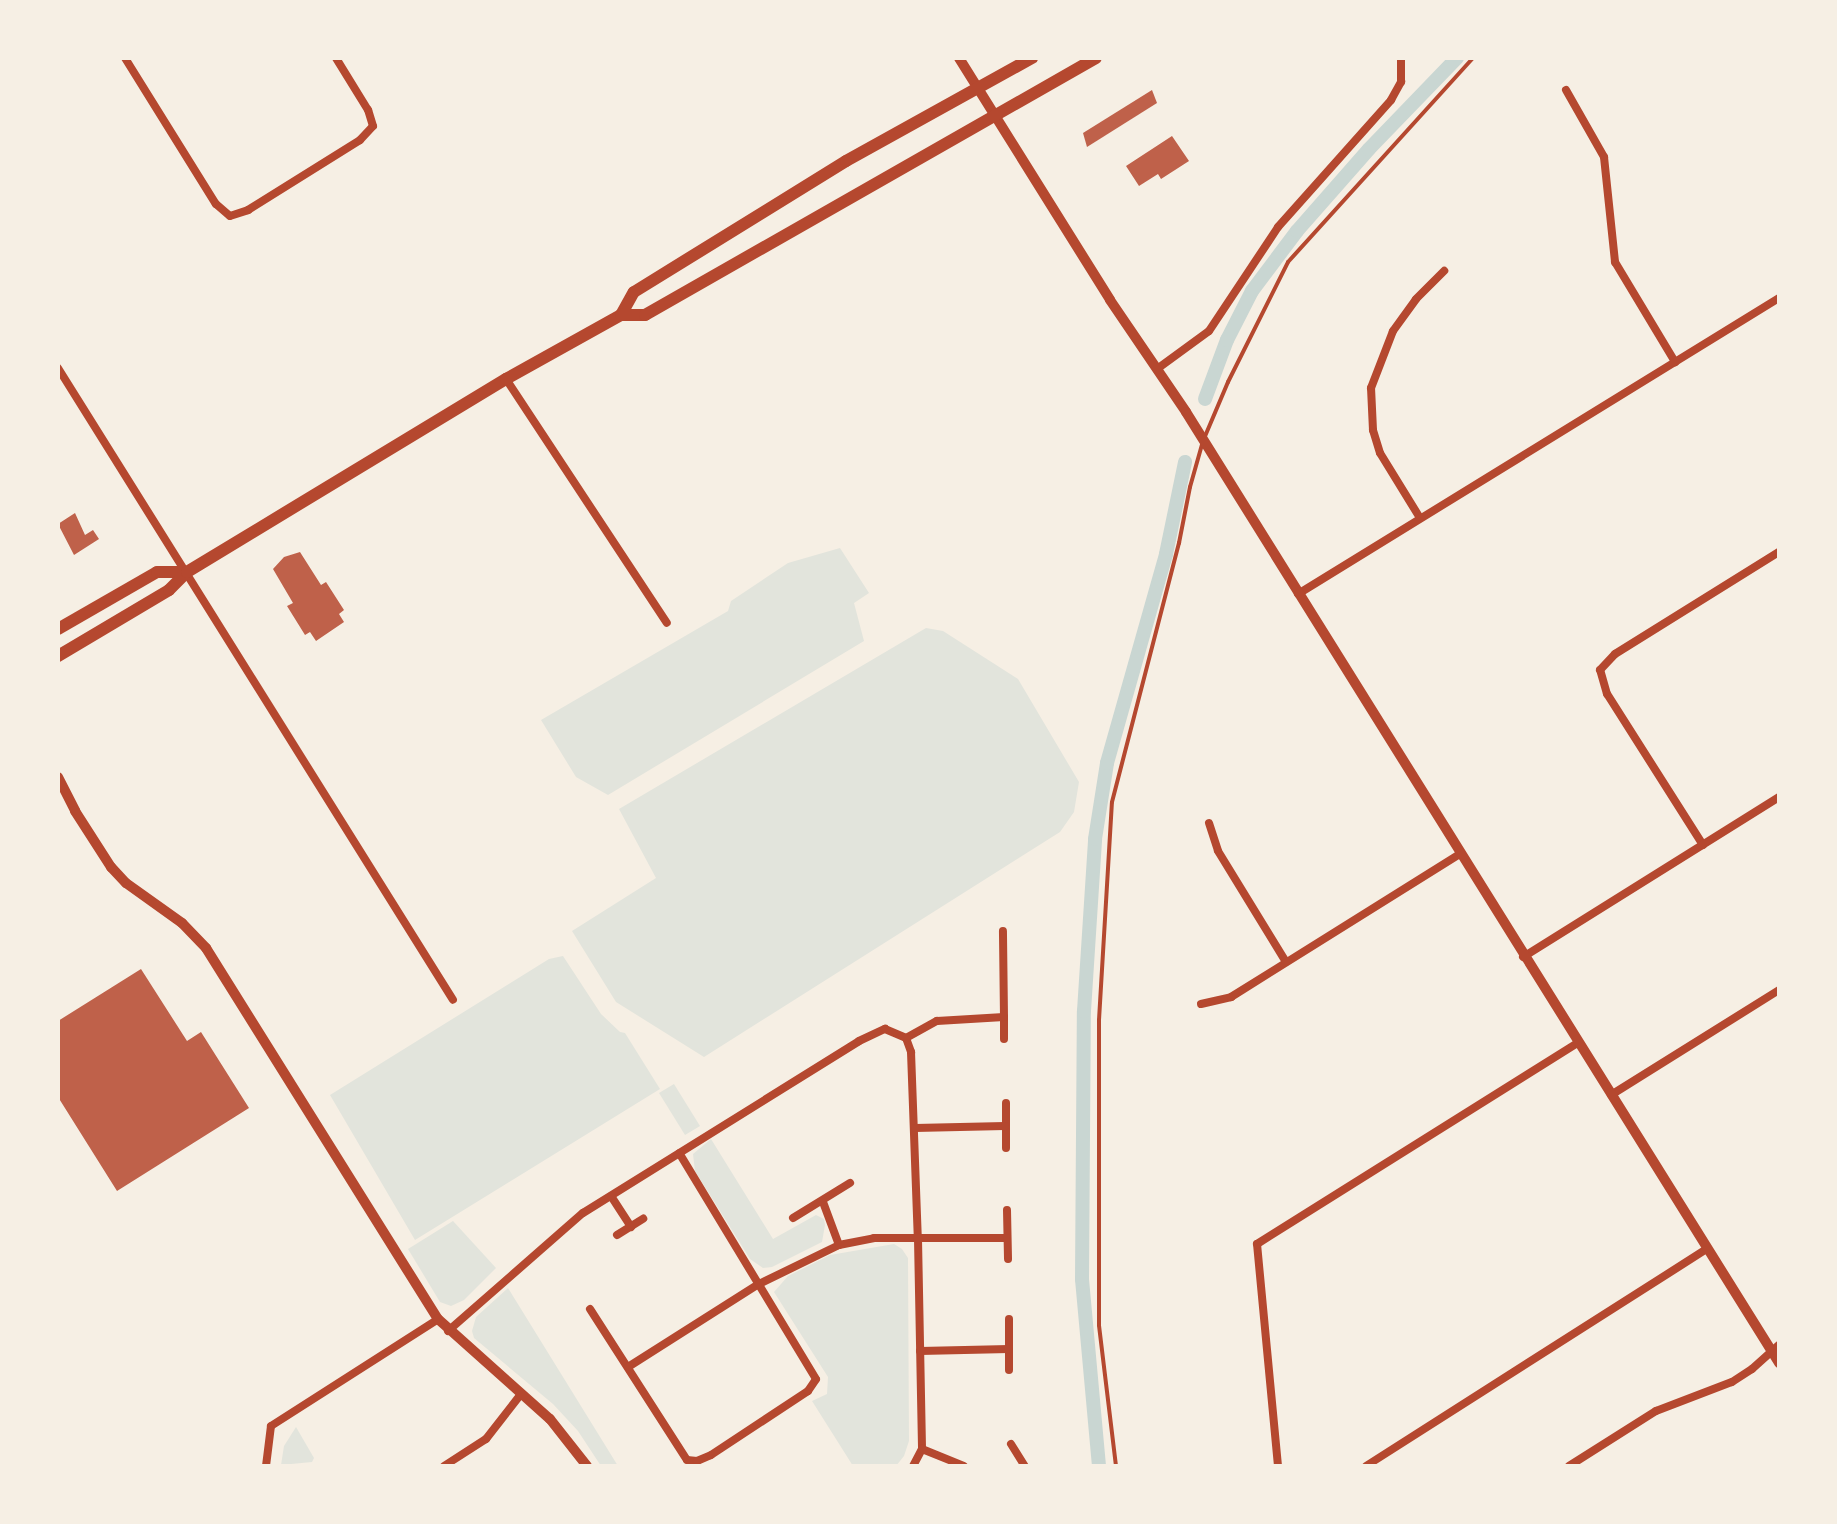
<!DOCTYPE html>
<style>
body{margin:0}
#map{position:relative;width:1837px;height:1524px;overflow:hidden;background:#f6efe4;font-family:"Alegreya Sans",sans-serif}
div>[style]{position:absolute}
.green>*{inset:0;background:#e2e4dc}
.canal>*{height:14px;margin:-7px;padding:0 7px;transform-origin:7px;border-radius:7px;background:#c9d6d2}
.building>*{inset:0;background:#bf614a}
.service>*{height:4px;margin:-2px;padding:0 2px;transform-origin:2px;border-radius:2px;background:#b5482f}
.minor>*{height:8px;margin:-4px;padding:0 4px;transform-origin:4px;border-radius:4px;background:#b5482f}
.tertiary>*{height:10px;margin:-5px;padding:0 5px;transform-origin:5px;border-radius:5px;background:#b5482f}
.primary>*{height:12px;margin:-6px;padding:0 6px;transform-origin:6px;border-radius:6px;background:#b5482f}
span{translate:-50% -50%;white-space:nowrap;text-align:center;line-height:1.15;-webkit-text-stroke:8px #f6efe4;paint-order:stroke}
.frame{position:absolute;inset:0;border:60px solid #f6efe4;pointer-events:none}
</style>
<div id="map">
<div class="green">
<div style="clip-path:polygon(840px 548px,869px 593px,854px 603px,864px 641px,608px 795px,576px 777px,541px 720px,728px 611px,731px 601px,788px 563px)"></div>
<div style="clip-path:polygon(926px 628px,943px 631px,1018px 679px,1079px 782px,1074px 812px,1060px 832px,704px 1057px,616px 1002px,572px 931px,656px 878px,619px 809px)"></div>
<div style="clip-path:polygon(563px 956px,601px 1014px,620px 1032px,625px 1033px,660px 1089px,415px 1240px,330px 1095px,549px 959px)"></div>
<div style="clip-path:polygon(674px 1084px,700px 1126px,685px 1135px,659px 1093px)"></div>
<div style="clip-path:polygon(711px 1139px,773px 1239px,816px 1215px,824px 1219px,825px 1225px,822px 1242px,772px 1267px,763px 1268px,750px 1259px,695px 1171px,693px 1154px)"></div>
<div style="clip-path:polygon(453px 1221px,496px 1268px,464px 1300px,451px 1306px,440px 1302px,408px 1249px)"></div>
<div style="clip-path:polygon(894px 1244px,902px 1249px,908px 1258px,909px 1441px,904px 1456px,896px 1466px,853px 1466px,812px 1401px,827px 1394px,828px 1377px,774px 1292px,788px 1276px,830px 1255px)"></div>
<div style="clip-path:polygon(508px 1288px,618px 1466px,601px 1466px,578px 1431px,553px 1404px,474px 1338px,472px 1331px,476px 1317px)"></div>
<div style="clip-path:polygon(296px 1427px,314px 1458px,312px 1462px,281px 1465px,284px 1446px)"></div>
</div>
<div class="canal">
<div style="left:1205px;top:399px;width:63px;rotate:-69.6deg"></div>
<div style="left:1227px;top:340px;width:55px;rotate:-63deg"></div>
<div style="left:1252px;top:291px;width:75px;rotate:-53.1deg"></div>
<div style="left:1297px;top:231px;width:109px;rotate:-48.7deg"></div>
<div style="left:1369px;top:149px;width:127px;rotate:-46deg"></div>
<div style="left:1099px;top:1466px;width:188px;rotate:-95.2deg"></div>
<div style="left:1082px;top:1279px;width:268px;rotate:-89.6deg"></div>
<div style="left:1084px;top:1011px;width:172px;rotate:-86.3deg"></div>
<div style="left:1095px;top:839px;width:77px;rotate:-81deg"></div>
<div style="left:1107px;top:763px;width:217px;rotate:-74.2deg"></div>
<div style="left:1166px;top:554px;width:94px;rotate:-78.3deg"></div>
</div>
<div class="building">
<div style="clip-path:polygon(1152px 90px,1157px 103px,1087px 147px,1083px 133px)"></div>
<div style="clip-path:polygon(1172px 136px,1189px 161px,1161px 179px,1158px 174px,1139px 186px,1126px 166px)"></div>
<div style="clip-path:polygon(75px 513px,85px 535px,93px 530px,99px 539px,74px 555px,58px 524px)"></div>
<div style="clip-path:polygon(300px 552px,321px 585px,326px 582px,344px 610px,339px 614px,344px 622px,316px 641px,310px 632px,305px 635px,287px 606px,293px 603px,273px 569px,284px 557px)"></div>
<div style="clip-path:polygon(141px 969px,187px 1041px,201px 1032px,249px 1108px,117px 1191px,58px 1097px,58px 1021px)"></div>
</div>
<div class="service">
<div style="left:1116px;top:1466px;width:142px;rotate:-96.9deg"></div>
<div style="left:1099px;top:1325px;width:305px;rotate:-90deg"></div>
<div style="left:1099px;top:1020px;width:218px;rotate:-86.6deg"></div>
<div style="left:1112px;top:802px;width:268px;rotate:-75.5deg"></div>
<div style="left:1179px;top:543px;width:57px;rotate:-78.9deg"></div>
<div style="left:1190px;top:487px;width:48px;rotate:-74.2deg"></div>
<div style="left:1203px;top:441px;width:64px;rotate:-67deg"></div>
<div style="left:1228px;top:382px;width:134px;rotate:-63.4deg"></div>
<div style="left:1288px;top:262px;width:275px;rotate:-47.8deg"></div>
</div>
<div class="minor">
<div style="left:125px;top:58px;width:172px;rotate:58.1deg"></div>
<div style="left:216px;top:204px;width:18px;rotate:41deg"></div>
<div style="left:230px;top:216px;width:19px;rotate:-18deg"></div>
<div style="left:248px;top:210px;width:132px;rotate:-32deg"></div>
<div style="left:360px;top:140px;width:19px;rotate:-47deg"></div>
<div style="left:373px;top:126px;width:17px;rotate:-107deg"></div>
<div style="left:368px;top:110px;width:61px;rotate:-121.6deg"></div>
<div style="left:1566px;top:90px;width:77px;rotate:60.4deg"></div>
<div style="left:1604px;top:157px;width:106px;rotate:84deg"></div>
<div style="left:1615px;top:262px;width:117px;rotate:59deg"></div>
<div style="left:58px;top:368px;width:745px;rotate:57.99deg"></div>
<div style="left:1157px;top:369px;width:64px;rotate:-36.2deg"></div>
<div style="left:1209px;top:331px;width:125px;rotate:-56.4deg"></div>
<div style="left:1278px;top:227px;width:170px;rotate:-48.3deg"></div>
<div style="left:1391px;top:100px;width:21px;rotate:-61deg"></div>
<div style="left:1401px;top:82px;width:24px;rotate:-90deg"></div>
<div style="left:506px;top:379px;width:292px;rotate:56.6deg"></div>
<div style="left:1420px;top:518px;width:76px;rotate:-121.6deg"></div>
<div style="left:1380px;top:453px;width:24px;rotate:-107deg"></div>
<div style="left:1373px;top:430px;width:42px;rotate:-92.7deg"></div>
<div style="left:1371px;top:388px;width:61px;rotate:-68.9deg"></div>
<div style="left:1393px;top:331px;width:39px;rotate:-54deg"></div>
<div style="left:1416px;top:299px;width:40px;rotate:-45deg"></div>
<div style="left:1298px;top:594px;width:565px;rotate:-31.61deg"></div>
<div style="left:1209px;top:823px;width:29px;rotate:72deg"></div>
<div style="left:1218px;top:851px;width:130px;rotate:58.5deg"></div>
<div style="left:1703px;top:845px;width:179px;rotate:-122.4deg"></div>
<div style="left:1607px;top:694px;width:25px;rotate:-106deg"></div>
<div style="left:1600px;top:670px;width:22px;rotate:-47deg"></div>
<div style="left:1615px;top:654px;width:193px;rotate:-31.9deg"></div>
<div style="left:1523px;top:957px;width:302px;rotate:-32deg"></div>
<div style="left:1201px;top:1004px;width:31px;rotate:-13deg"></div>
<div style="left:1231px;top:997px;width:270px;rotate:-32deg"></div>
<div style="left:1004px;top:1017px;width:22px;rotate:90deg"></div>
<div style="left:906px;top:1038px;width:15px;rotate:70deg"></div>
<div style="left:911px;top:1052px;width:187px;rotate:87.9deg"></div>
<div style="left:918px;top:1239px;width:210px;rotate:88.9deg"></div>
<div style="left:922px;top:1449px;width:19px;rotate:118deg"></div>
<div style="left:906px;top:1038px;width:35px;rotate:-29deg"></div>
<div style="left:937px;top:1021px;width:67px;rotate:-3.4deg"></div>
<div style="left:1004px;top:1017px;width:86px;rotate:-90.7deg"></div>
<div style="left:1611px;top:1095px;width:198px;rotate:-32deg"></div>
<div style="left:1006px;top:1103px;width:45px;rotate:90deg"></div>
<div style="left:915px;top:1128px;width:90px;rotate:-1.3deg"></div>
<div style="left:611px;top:1196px;width:37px;rotate:57deg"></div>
<div style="left:823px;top:1202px;width:46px;rotate:69.6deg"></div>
<div style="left:1007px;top:1210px;width:49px;rotate:88.8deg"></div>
<div style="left:793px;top:1218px;width:67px;rotate:-31.6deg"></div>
<div style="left:617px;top:1235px;width:31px;rotate:-32deg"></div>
<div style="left:590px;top:1309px;width:179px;rotate:57.3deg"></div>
<div style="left:687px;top:1460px;width:10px;rotate:6deg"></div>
<div style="left:697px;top:1461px;width:15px;rotate:-23deg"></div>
<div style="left:711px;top:1455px;width:116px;rotate:-33.4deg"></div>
<div style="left:808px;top:1391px;width:14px;rotate:-56deg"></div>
<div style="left:816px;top:1379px;width:264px;rotate:-121.2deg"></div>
<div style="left:1009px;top:1319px;width:51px;rotate:90deg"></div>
<div style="left:448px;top:1331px;width:179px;rotate:-41.2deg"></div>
<div style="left:583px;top:1213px;width:325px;rotate:-31.9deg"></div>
<div style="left:859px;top:1041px;width:29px;rotate:-25deg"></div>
<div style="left:885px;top:1029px;width:23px;rotate:23deg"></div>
<div style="left:920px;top:1351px;width:89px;rotate:-1.3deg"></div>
<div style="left:628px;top:1367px;width:155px;rotate:-32.4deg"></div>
<div style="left:759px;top:1284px;width:89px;rotate:-26deg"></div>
<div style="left:839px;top:1245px;width:36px;rotate:-11deg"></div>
<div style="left:874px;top:1238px;width:132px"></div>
<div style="left:1011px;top:1444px;width:26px;rotate:58deg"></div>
<div style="left:922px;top:1449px;width:45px;rotate:22deg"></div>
<div style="left:266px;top:1466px;width:40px;rotate:-82.9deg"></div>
<div style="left:271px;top:1426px;width:198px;rotate:-32.6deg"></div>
<div style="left:444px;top:1466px;width:50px;rotate:-32.7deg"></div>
<div style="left:486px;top:1439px;width:57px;rotate:-52.1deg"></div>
<div style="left:1278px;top:1466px;width:223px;rotate:-95.4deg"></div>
<div style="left:1257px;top:1244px;width:379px;rotate:-32.1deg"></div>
<div style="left:1366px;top:1466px;width:403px;rotate:-32.5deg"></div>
<div style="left:1569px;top:1466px;width:103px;rotate:-32.3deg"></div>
<div style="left:1656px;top:1411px;width:81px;rotate:-20.9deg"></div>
<div style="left:1732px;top:1382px;width:24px;rotate:-33deg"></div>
<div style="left:1752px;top:1369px;width:36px;rotate:-42deg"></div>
</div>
<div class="tertiary">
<div style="left:959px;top:58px;width:285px;rotate:58deg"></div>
<div style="left:1110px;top:300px;width:135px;rotate:55.8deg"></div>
<div style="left:1186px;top:412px;width:1121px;rotate:58.05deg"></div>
<div style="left:58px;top:777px;width:38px;rotate:63deg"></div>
<div style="left:75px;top:811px;width:67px;rotate:57.3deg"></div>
<div style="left:111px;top:867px;width:22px;rotate:47deg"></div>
<div style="left:126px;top:883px;width:69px;rotate:35.5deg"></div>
<div style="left:182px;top:923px;width:35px;rotate:46deg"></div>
<div style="left:206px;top:948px;width:438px;rotate:58deg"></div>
<div style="left:438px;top:1319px;width:150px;rotate:41.8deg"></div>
<div style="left:550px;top:1419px;width:60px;rotate:51.8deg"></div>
</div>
<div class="primary">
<div style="left:621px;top:315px;width:26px;rotate:-61deg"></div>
<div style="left:634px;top:292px;width:249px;rotate:-31.7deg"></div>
<div style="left:846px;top:161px;width:213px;rotate:-29deg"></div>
<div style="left:58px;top:629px;width:114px;rotate:-29.9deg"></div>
<div style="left:157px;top:572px;width:30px"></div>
<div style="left:58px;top:656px;width:129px;rotate:-30.7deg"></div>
<div style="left:169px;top:590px;width:25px;rotate:-45deg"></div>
<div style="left:187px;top:572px;width:373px;rotate:-31.2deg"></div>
<div style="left:506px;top:379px;width:132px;rotate:-29.1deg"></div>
<div style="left:621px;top:315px;width:24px"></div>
<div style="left:645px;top:315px;width:519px;rotate:-29.68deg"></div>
</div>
<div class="frame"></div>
</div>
